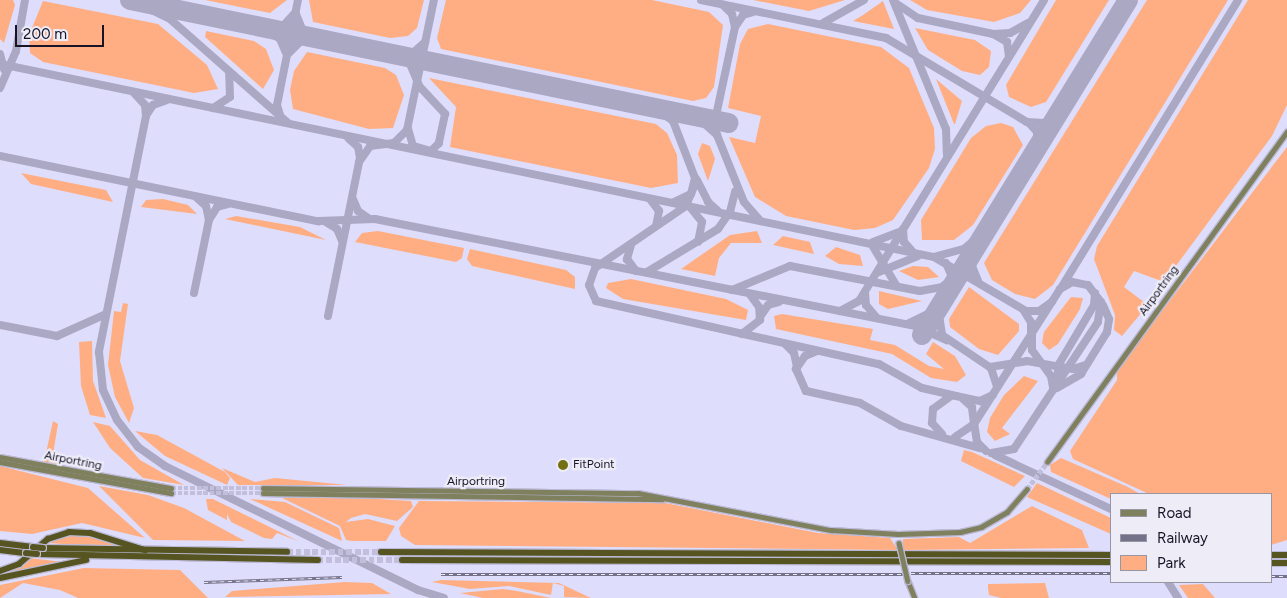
<!DOCTYPE html>
<style>
body{margin:0}
#map{position:relative;width:1287px;height:598px;overflow:hidden;background:#dfddfc;font-family:Figtree,sans-serif}
div>[style]{position:absolute}
.green>*{inset:0;background:#ffae83}
.taxiway>*{height:8px;margin:-4px;padding:0 4px;transform-origin:4px;border-radius:4px;background:#aaa8c3}
.runway>*{height:20px;margin:-10px;padding:0 10px;transform-origin:10px;border-radius:10px;background:#aaa8c3}
.secondary-tunnel>*{height:4.5px;margin-top:-2.25px;transform-origin:0;background:repeating-linear-gradient(90deg,#c1bfdc 0 4.5px,transparent 0 6.5px)}
.highway-tunnel>*{height:5.5px;margin-top:-2.75px;transform-origin:0;background:repeating-linear-gradient(90deg,#c1bfdc 0 5.5px,transparent 0 8.5px)}
.roads{filter:drop-shadow(1px 0 #bbb9d5) drop-shadow(-1px 0 #bbb9d5) drop-shadow(0 1px #bbb9d5) drop-shadow(0 -1px #bbb9d5)}
.secondary>*{height:4.5px;margin:-2.25px;padding:0 2.25px;transform-origin:2.25px;border-radius:2.25px;background:#7f805e}
.highway>*{height:5.5px;margin:-2.75px;padding:0 2.75px;transform-origin:2.75px;border-radius:2.75px;background:#565522}
.rail>*{height:3px;margin-top:-1.5px;transform-origin:0;background:repeating-linear-gradient(90deg,#edecf7 0 4px,#74728a 0 8px);box-sizing:border-box;border-block:1px solid #74728a}
.bridges{filter:drop-shadow(1px 0 #bbb9d5) drop-shadow(-1px 0 #bbb9d5) drop-shadow(0 1px #bbb9d5) drop-shadow(0 -1px #bbb9d5)}
.secondary-bridge>*{height:4.5px;margin:-2.25px;padding:0 2.25px;transform-origin:2.25px;border-radius:2.25px;background:#7f805e}
.highway-bridge>*{height:5.5px;margin:-2.75px;padding:0 2.75px;transform-origin:2.75px;border-radius:2.75px;background:#565522}
.dots>*{width:14px;height:14px;translate:-50% -50%;box-sizing:border-box;border:2px solid #edecf7;border-radius:50%}
span{translate:-50% -50%;white-space:nowrap;text-align:center;line-height:1.15;-webkit-text-stroke:4.5px #edecf7;paint-order:stroke}
.street-label{font-size:12px;color:#161426}
.poi-label{font-size:12px;color:#161426}
.left{translate:0 -50%;text-align:left}
.legend{position:absolute;left:1110px;top:493px;width:162px;height:90px;box-sizing:border-box;background:#edecf7;border:1px solid #9796a3;margin:0;padding:6px 9px;list-style:none;font-size:15px;color:#161426}
.legend li{display:flex;align-items:center;gap:10px;height:25px}
.legend b{width:25px;border:1px solid #9796a3}
.scale{position:absolute;left:15px;top:25px;width:89px;height:22px;box-sizing:border-box;border:2px solid #161426;border-top:0;padding-left:6px;font-size:15px;line-height:18px;white-space:nowrap;color:#161426;-webkit-text-stroke:4px #edecf7;paint-order:stroke}
</style>
<div id="map">
<div class="green">
<div style="clip-path:polygon(0 0,13px 0,15px 5px,4px 43px,0 39px)"></div>
<div style="clip-path:polygon(205px 0,287px 0,270px 13px)"></div>
<div style="clip-path:polygon(309px 0,424px 0,417px 28px,408px 36px,390px 38px,313px 22px)"></div>
<div style="clip-path:polygon(446px 0,652px 0,709px 12px,723px 25px,714px 87px,706px 98px,693px 101px,441px 49px,437px 38px)"></div>
<div style="clip-path:polygon(753px 0,845px 0,809px 11px)"></div>
<div style="clip-path:polygon(910px 0,1031px 0,1020px 13px,994px 22px,927px 10px)"></div>
<div style="clip-path:polygon(1056px 0,1109px 0,1046px 102px,1031px 107px,1009px 97px,1006px 85px)"></div>
<div style="clip-path:polygon(1147px 0,1228px 0,1053px 285px,1035px 299px,1015px 294px,992px 280px,984px 263px)"></div>
<div style="clip-path:polygon(1248px 0,1287px 0,1287px 105px,1272px 136px,1164px 282px,1134px 271px,1124px 287px,1148px 305px,1122px 336px,1114px 330px,1115px 315px,1094px 259px,1097px 246px)"></div>
<div style="clip-path:polygon(43px 1px,158px 24px,207px 65px,218px 89px,194px 93px,43px 62px,30px 53px,29px 35px)"></div>
<div style="clip-path:polygon(883px 1px,894px 29px,853px 21px,863px 15px)"></div>
<div style="clip-path:polygon(768px 24px,881px 47px,909px 68px,934px 128px,935px 149px,929px 168px,893px 220px,875px 228px,854px 230px,786px 216px,755px 197px,729px 137px,755px 143px,761px 116px,728px 108px,740px 44px,748px 29px)"></div>
<div style="clip-path:polygon(915px 28px,975px 40px,991px 51px,989px 67px,980px 75px,962px 71px,928px 50px)"></div>
<div style="clip-path:polygon(206px 31px,254px 41px,266px 49px,274px 70px,263px 89px,205px 37px)"></div>
<div style="clip-path:polygon(307px 52px,385px 68px,396px 75px,404px 95px,393px 128px,369px 129px,293px 109px,290px 90px,294px 71px)"></div>
<div style="clip-path:polygon(429px 78px,656px 124px,667px 133px,677px 155px,678px 183px,651px 188px,450px 147px,456px 107px)"></div>
<div style="clip-path:polygon(936px 79px,962px 101px,955px 124px,954px 124px)"></div>
<div style="clip-path:polygon(1001px 123px,1013px 127px,1023px 145px,973px 225px,954px 240px,922px 240px,921px 220px,971px 138px,986px 126px)"></div>
<div style="clip-path:polygon(702px 143px,710px 146px,715px 159px,708px 181px,698px 154px)"></div>
<div style="clip-path:polygon(1287px 147px,1287px 540px,1271px 545px,1271px 494px,1149px 494px,1073px 459px,1070px 451px,1117px 380px,1117px 370px)"></div>
<div style="clip-path:polygon(21px 173px,106px 190px,113px 202px,31px 184px)"></div>
<div style="clip-path:polygon(163px 199px,188px 205px,197px 214px,141px 207px,146px 200px)"></div>
<div style="clip-path:polygon(236px 216px,300px 227px,326px 240px,225px 219px)"></div>
<div style="clip-path:polygon(378px 231px,464px 248px,462px 258px,456px 262px,355px 242px,362px 233px)"></div>
<div style="clip-path:polygon(757px 231px,762px 243px,731px 243px,719px 258px,715px 276px,681px 269px,730px 235px)"></div>
<div style="clip-path:polygon(783px 236px,810px 242px,814px 254px,773px 245px)"></div>
<div style="clip-path:polygon(836px 247px,860px 255px,863px 266px,839px 264px,825px 256px)"></div>
<div style="clip-path:polygon(470px 249px,566px 270px,575px 277px,575px 289px,472px 266px,467px 259px)"></div>
<div style="clip-path:polygon(913px 266px,928px 267px,939px 277px,918px 280px,899px 271px)"></div>
<div style="clip-path:polygon(631px 279px,726px 299px,748px 310px,746px 320px,623px 299px,606px 288px,608px 283px)"></div>
<div style="clip-path:polygon(969px 287px,1019px 324px,1019px 331px,998px 355px,979px 349px,950px 327px,949px 319px)"></div>
<div style="clip-path:polygon(879px 291px,922px 301px,888px 309px,879px 304px)"></div>
<div style="clip-path:polygon(1071px 297px,1083px 298px,1080px 309px,1058px 344px,1049px 350px,1042px 343px,1044px 332px)"></div>
<div style="clip-path:polygon(123px 303px,128px 304px,120px 361px,134px 408px,129px 423px,115px 397px,108px 365px,114px 311px,121px 312px)"></div>
<div style="clip-path:polygon(782px 314px,873px 329px,870px 340px,895px 345px,929px 366px,944px 369px,926px 354px,933px 342px,955px 356px,966px 375px,957px 382px,931px 378px,892px 354px,776px 329px,774px 316px)"></div>
<div style="clip-path:polygon(92px 341px,93px 381px,106px 418px,90px 415px,81px 386px,79px 342px)"></div>
<div style="clip-path:polygon(1024px 376px,1038px 381px,1002px 428px,1010px 434px,995px 441px,987px 432px,990px 418px,1004px 395px)"></div>
<div style="clip-path:polygon(53px 421px,58px 424px,52px 460px,61px 465px,44px 462px)"></div>
<div style="clip-path:polygon(93px 422px,110px 426px,140px 460px,184px 485px,143px 478px,110px 448px)"></div>
<div style="clip-path:polygon(135px 431px,157px 435px,225px 472px,230px 478px,227px 485px,165px 456px)"></div>
<div style="clip-path:polygon(964px 450px,972px 452px,1025px 476px,1014px 487px,961px 461px)"></div>
<div style="clip-path:polygon(1061px 458px,1128px 487px,1140px 494px,1111px 494px,1111px 499px,1051px 472px,1050px 465px)"></div>
<div style="clip-path:polygon(0 466px,88px 488px,145px 538px,82px 523px,32px 534px,0 531px)"></div>
<div style="clip-path:polygon(222px 468px,255px 482px,275px 478px,347px 485px,238px 485px)"></div>
<div style="clip-path:polygon(1037px 483px,1111px 518px,1111px 534px,1027px 497px)"></div>
<div style="clip-path:polygon(99px 486px,148px 495px,184px 508px,245px 541px,153px 540px)"></div>
<div style="clip-path:polygon(347px 497px,411px 501px,413px 507px,397px 521px,365px 514px,351px 518px,346px 522px,368px 519px,395px 526px,386px 541px,352px 541px,346px 540px,340px 526px,282px 498px)"></div>
<div style="clip-path:polygon(206px 499px,213px 499px,298px 541px,277px 533px,272px 539px,264px 538px,231px 522px,227px 514px,227px 520px,208px 510px)"></div>
<div style="clip-path:polygon(250px 499px,285px 502px,339px 528px,342px 541px)"></div>
<div style="clip-path:polygon(419px 501px,665px 503px,818px 533px,890px 538px,898px 550px,415px 545px,401px 536px,399px 528px)"></div>
<div style="clip-path:polygon(1032px 506px,1082px 530px,1089px 548px,903px 550px,903px 539px,959px 537px,970px 543px)"></div>
<div style="clip-path:polygon(84px 534px,105px 540px,129px 548px,47px 543px,61px 535px)"></div>
<div style="clip-path:polygon(29px 558px,63px 562px,0 576px,0 573px)"></div>
<div style="clip-path:polygon(84px 568px,180px 570px,208px 598px,78px 598px,60px 590px,23px 583px,0 598px,0 585px)"></div>
<div style="clip-path:polygon(441px 580px,559px 583px,591px 598px,564px 597px,564px 586px,553px 583px,551px 595px,509px 586px,470px 589px,432px 582px)"></div>
<div style="clip-path:polygon(345px 582px,372px 583px,391px 594px,225px 597px,232px 591px)"></div>
<div style="clip-path:polygon(1045px 583px,1049px 598px,1001px 598px,989px 595px,988px 588px,988px 584px)"></div>
<div style="clip-path:polygon(1203px 584px,1215px 598px,1188px 598px,1179px 585px)"></div>
<div style="clip-path:polygon(503px 589px,517px 591px,551px 598px,483px 598px,460px 593px)"></div>
</div>
<div class="taxiway">
<div style="left:701px;top:0;width:189px;rotate:11.6deg"></div>
<div style="left:886px;top:38px;width:164px;rotate:30.8deg"></div>
<div style="left:1027px;top:122px;width:17px;rotate:3deg"></div>
<div style="left:1044px;top:123px;width:18px;rotate:-34deg"></div>
<div style="left:893px;top:0;width:139px;rotate:67.7deg"></div>
<div style="left:946px;top:129px;width:25px;rotate:88deg"></div>
<div style="left:133px;top:1px;width:41px;rotate:25.9deg"></div>
<div style="left:170px;top:19px;width:157px;rotate:41.4deg"></div>
<div style="left:897px;top:4px;width:25px;rotate:34deg"></div>
<div style="left:918px;top:18px;width:77px;rotate:12deg"></div>
<div style="left:993px;top:34px;width:17px;rotate:-3deg"></div>
<div style="left:1010px;top:33px;width:21px;rotate:-29deg"></div>
<div style="left:296px;top:14px;width:16px;rotate:68deg"></div>
<div style="left:302px;top:29px;width:17px;rotate:33deg"></div>
<div style="left:823px;top:23px;width:47px;rotate:-29.3deg"></div>
<div style="left:735px;top:27px;width:14px;rotate:-56deg"></div>
<div style="left:743px;top:15px;width:10px;rotate:-17deg"></div>
<div style="left:265px;top:28px;width:19px;rotate:36deg"></div>
<div style="left:280px;top:39px;width:15px;rotate:67deg"></div>
<div style="left:267px;top:28px;width:17px;rotate:-10deg"></div>
<div style="left:284px;top:25px;width:15px;rotate:-48deg"></div>
<div style="left:995px;top:35px;width:14px;rotate:30deg"></div>
<div style="left:1007px;top:42px;width:14px;rotate:82deg"></div>
<div style="left:289px;top:53px;width:17px;rotate:-45deg"></div>
<div style="left:301px;top:41px;width:18px;rotate:-6deg"></div>
<div style="left:0;top:54px;width:16px;rotate:75deg"></div>
<div style="left:395px;top:55px;width:17px;rotate:31deg"></div>
<div style="left:410px;top:64px;width:25px;rotate:67deg"></div>
<div style="left:420px;top:87px;width:37px;rotate:47deg"></div>
<div style="left:445px;top:114px;width:30px;rotate:102deg"></div>
<div style="left:439px;top:143px;width:11px;rotate:135deg"></div>
<div style="left:431px;top:151px;width:19px;rotate:-164deg"></div>
<div style="left:413px;top:146px;width:19px;rotate:-106deg"></div>
<div style="left:399px;top:55px;width:15px;rotate:-11deg"></div>
<div style="left:414px;top:52px;width:15px;rotate:-42deg"></div>
<div style="left:0;top:64px;width:954px;rotate:11.68deg"></div>
<div style="left:934px;top:257px;width:107px;rotate:30.4deg"></div>
<div style="left:1026px;top:311px;width:13px"></div>
<div style="left:1039px;top:311px;width:16px;rotate:-35deg"></div>
<div style="left:0;top:88px;width:40px;rotate:-66.6deg"></div>
<div style="left:16px;top:51px;width:52px;rotate:-80deg"></div>
<div style="left:134px;top:93px;width:16px;rotate:47deg"></div>
<div style="left:145px;top:105px;width:11px;rotate:85deg"></div>
<div style="left:146px;top:116px;width:241px;rotate:101.3deg"></div>
<div style="left:99px;top:352px;width:38px;rotate:84deg"></div>
<div style="left:103px;top:390px;width:33px;rotate:65deg"></div>
<div style="left:117px;top:420px;width:34px;rotate:52deg"></div>
<div style="left:138px;top:447px;width:33px;rotate:35deg"></div>
<div style="left:165px;top:466px;width:282px;rotate:26.1deg"></div>
<div style="left:418px;top:590px;width:27px;rotate:17deg"></div>
<div style="left:213px;top:108px;width:20px;rotate:-33deg"></div>
<div style="left:230px;top:97px;width:24px;rotate:-92deg"></div>
<div style="left:657px;top:109px;width:20px;rotate:37deg"></div>
<div style="left:673px;top:121px;width:61px;rotate:68.9deg"></div>
<div style="left:695px;top:178px;width:16px;rotate:104deg"></div>
<div style="left:691px;top:194px;width:19px;rotate:155deg"></div>
<div style="left:147px;top:114px;width:11px;rotate:-56deg"></div>
<div style="left:153px;top:105px;width:15px;rotate:-20deg"></div>
<div style="left:280px;top:115px;width:10px;rotate:-107deg"></div>
<div style="left:277px;top:105px;width:107px;rotate:-78.7deg"></div>
<div style="left:697px;top:117px;width:27px;rotate:42deg"></div>
<div style="left:717px;top:135px;width:72px;rotate:68.1deg"></div>
<div style="left:744px;top:202px;width:23px;rotate:49deg"></div>
<div style="left:1029px;top:123px;width:12px;rotate:48deg"></div>
<div style="left:1037px;top:132px;width:15px;rotate:90deg"></div>
<div style="left:717px;top:135px;width:10px;rotate:-107deg"></div>
<div style="left:714px;top:125px;width:100px;rotate:-77.9deg"></div>
<div style="left:735px;top:27px;width:13px;rotate:-103deg"></div>
<div style="left:732px;top:14px;width:13px;rotate:-135deg"></div>
<div style="left:0;top:156px;width:325px;rotate:11.6deg"></div>
<div style="left:318px;top:221px;width:57px;rotate:-2deg"></div>
<div style="left:375px;top:219px;width:550px;rotate:11.21deg"></div>
<div style="left:915px;top:326px;width:35px;rotate:24deg"></div>
<div style="left:359px;top:162px;width:19px;rotate:-55deg"></div>
<div style="left:370px;top:146px;width:24px;rotate:-7deg"></div>
<div style="left:394px;top:143px;width:18px;rotate:-45deg"></div>
<div style="left:407px;top:130px;width:133px;rotate:-78.3deg"></div>
<div style="left:697px;top:180px;width:25px;rotate:63deg"></div>
<div style="left:708px;top:202px;width:13px;rotate:42deg"></div>
<div style="left:696px;top:182px;width:26px;rotate:113deg"></div>
<div style="left:686px;top:206px;width:110px;rotate:145.7deg"></div>
<div style="left:595px;top:268px;width:18px;rotate:109deg"></div>
<div style="left:589px;top:285px;width:17px;rotate:66deg"></div>
<div style="left:596px;top:301px;width:290px;rotate:12.6deg"></div>
<div style="left:879px;top:364px;width:49px;rotate:29.2deg"></div>
<div style="left:922px;top:388px;width:35px;rotate:13deg"></div>
<div style="left:956px;top:396px;width:25px;rotate:12deg"></div>
<div style="left:980px;top:401px;width:14px;rotate:-25deg"></div>
<div style="left:196px;top:197px;width:13px;rotate:42deg"></div>
<div style="left:206px;top:206px;width:14px;rotate:78deg"></div>
<div style="left:353px;top:199px;width:13px;rotate:67deg"></div>
<div style="left:358px;top:211px;width:12px;rotate:35deg"></div>
<div style="left:650px;top:199px;width:15px;rotate:53deg"></div>
<div style="left:659px;top:211px;width:15px;rotate:101deg"></div>
<div style="left:690px;top:207px;width:19px;rotate:51deg"></div>
<div style="left:702px;top:222px;width:20px;rotate:101deg"></div>
<div style="left:326px;top:222px;width:13px;rotate:32deg"></div>
<div style="left:337px;top:229px;width:13px;rotate:67deg"></div>
<div style="left:903px;top:229px;width:13px;rotate:86deg"></div>
<div style="left:904px;top:242px;width:12px;rotate:48deg"></div>
<div style="left:873px;top:242px;width:28px;rotate:-21deg"></div>
<div style="left:631px;top:245px;width:15px;rotate:106deg"></div>
<div style="left:627px;top:259px;width:15px;rotate:53deg"></div>
<div style="left:872px;top:245px;width:47px;rotate:59deg"></div>
<div style="left:975px;top:248px;width:18px;rotate:99deg"></div>
<div style="left:972px;top:266px;width:16px;rotate:68deg"></div>
<div style="left:937px;top:256px;width:28px;rotate:-15deg"></div>
<div style="left:964px;top:249px;width:30px;rotate:-41deg"></div>
<div style="left:946px;top:263px;width:15px;rotate:67deg"></div>
<div style="left:952px;top:277px;width:14px;rotate:102deg"></div>
<div style="left:647px;top:272px;width:83px;rotate:-31.2deg"></div>
<div style="left:718px;top:229px;width:21px;rotate:-55deg"></div>
<div style="left:730px;top:212px;width:21px;rotate:-76deg"></div>
<div style="left:879px;top:272px;width:42px;rotate:-22.3deg"></div>
<div style="left:1061px;top:288px;width:338px;rotate:-58.4deg"></div>
<div style="left:732px;top:290px;width:63px;rotate:-22.5deg"></div>
<div style="left:790px;top:266px;width:132px;rotate:10.9deg"></div>
<div style="left:920px;top:291px;width:22px;rotate:-10deg"></div>
<div style="left:942px;top:287px;width:24px;rotate:-38deg"></div>
<div style="left:865px;top:292px;width:13px;rotate:86deg"></div>
<div style="left:866px;top:305px;width:17px;rotate:50deg"></div>
<div style="left:194px;top:293px;width:75px;rotate:-78.4deg"></div>
<div style="left:209px;top:220px;width:15px;rotate:-58deg"></div>
<div style="left:217px;top:207px;width:11px;rotate:-15deg"></div>
<div style="left:938px;top:309px;width:26px;rotate:81deg"></div>
<div style="left:942px;top:335px;width:59px;rotate:34deg"></div>
<div style="left:991px;top:368px;width:20px;rotate:72deg"></div>
<div style="left:840px;top:311px;width:21px;rotate:-28deg"></div>
<div style="left:859px;top:301px;width:353px;rotate:-58.4deg"></div>
<div style="left:1024px;top:311px;width:13px;rotate:58deg"></div>
<div style="left:1031px;top:322px;width:12px;rotate:90deg"></div>
<div style="left:328px;top:316px;width:161px;rotate:-78.6deg"></div>
<div style="left:360px;top:158px;width:11px;rotate:-100deg"></div>
<div style="left:358px;top:147px;width:13px;rotate:-138deg"></div>
<div style="left:760px;top:317px;width:14px;rotate:-56deg"></div>
<div style="left:768px;top:305px;width:11px;rotate:-15deg"></div>
<div style="left:909px;top:323px;width:32px;rotate:-26deg"></div>
<div style="left:0;top:325px;width:58px;rotate:10.9deg"></div>
<div style="left:57px;top:336px;width:51px;rotate:-24.1deg"></div>
<div style="left:742px;top:334px;width:23px;rotate:-38deg"></div>
<div style="left:760px;top:320px;width:13px;rotate:-94deg"></div>
<div style="left:759px;top:307px;width:14px;rotate:-126deg"></div>
<div style="left:1032px;top:335px;width:15px;rotate:90deg"></div>
<div style="left:1032px;top:350px;width:32px;rotate:54deg"></div>
<div style="left:1051px;top:376px;width:11px;rotate:80deg"></div>
<div style="left:786px;top:345px;width:11px;rotate:45deg"></div>
<div style="left:794px;top:353px;width:14px;rotate:78deg"></div>
<div style="left:817px;top:351px;width:13px;rotate:157deg"></div>
<div style="left:805px;top:356px;width:16px;rotate:125deg"></div>
<div style="left:796px;top:369px;width:24px;rotate:66deg"></div>
<div style="left:806px;top:391px;width:55px;rotate:12.5deg"></div>
<div style="left:860px;top:403px;width:47px;rotate:29.3deg"></div>
<div style="left:901px;top:426px;width:82px;rotate:15.6deg"></div>
<div style="left:990px;top:367px;width:37px;rotate:-9deg"></div>
<div style="left:1027px;top:361px;width:47px;rotate:9.9deg"></div>
<div style="left:1073px;top:369px;width:13px;rotate:-18deg"></div>
<div style="left:1056px;top:386px;width:22px;rotate:-82deg"></div>
<div style="left:1059px;top:364px;width:69px;rotate:-59.3deg"></div>
<div style="left:1094px;top:305px;width:12px;rotate:-85deg"></div>
<div style="left:1057px;top:388px;width:28px;rotate:-30deg"></div>
<div style="left:1081px;top:374px;width:49px;rotate:-58.2deg"></div>
<div style="left:1107px;top:332px;width:13px;rotate:-81deg"></div>
<div style="left:1109px;top:319px;width:15px;rotate:-113deg"></div>
<div style="left:942px;top:434px;width:15px;rotate:-132deg"></div>
<div style="left:932px;top:423px;width:14px;rotate:-86deg"></div>
<div style="left:933px;top:409px;width:22px;rotate:-36deg"></div>
<div style="left:955px;top:437px;width:23px;rotate:-34deg"></div>
<div style="left:974px;top:424px;width:17px;rotate:-97deg"></div>
<div style="left:972px;top:407px;width:12px;rotate:-138deg"></div>
<div style="left:986px;top:451px;width:13px;rotate:-135deg"></div>
<div style="left:977px;top:442px;width:18px;rotate:-99deg"></div>
<div style="left:974px;top:424px;width:160px;rotate:-57.5deg"></div>
<div style="left:1060px;top:289px;width:14px;rotate:-30deg"></div>
<div style="left:1072px;top:282px;width:16px;rotate:11deg"></div>
<div style="left:1088px;top:285px;width:21px;rotate:53deg"></div>
<div style="left:1101px;top:302px;width:20px;rotate:99deg"></div>
<div style="left:1098px;top:322px;width:152px;rotate:123.5deg"></div>
<div style="left:1014px;top:449px;width:23px;rotate:170deg"></div>
<div style="left:995px;top:455px;width:128px;rotate:25deg"></div>
<div style="left:1168px;top:582px;width:19px;rotate:58deg"></div>
</div>
<div class="runway">
<div style="left:130px;top:0;width:611px;rotate:11.62deg"></div>
<div style="left:922px;top:335px;width:393px;rotate:-58.4deg"></div>
</div>
<div class="secondary-tunnel">
<div style="left:171px;top:488px;width:92px"></div>
<div style="left:1027px;top:489px;width:34px;rotate:-53deg"></div>
<div style="left:171px;top:493px;width:92px"></div>
</div>
<div class="highway-tunnel">
<div style="left:287px;top:552px;width:94px"></div>
<div style="left:318px;top:560px;width:84px"></div>
</div>
<div class="roads">
<div class="secondary">
<div style="left:0;top:457px;width:174px;rotate:10.3deg"></div>
<div style="left:0;top:462px;width:174px;rotate:10.3deg"></div>
<div style="left:1047px;top:462px;width:408px;rotate:-54deg"></div>
<div style="left:263px;top:488px;width:375px;rotate:0.8deg"></div>
<div style="left:638px;top:493px;width:197px;rotate:10.9deg"></div>
<div style="left:831px;top:530px;width:67px;rotate:3.4deg"></div>
<div style="left:898px;top:534px;width:62px;rotate:-1.8deg"></div>
<div style="left:960px;top:532px;width:22px;rotate:-13deg"></div>
<div style="left:981px;top:527px;width:30px;rotate:-30deg"></div>
<div style="left:1007px;top:512px;width:30px;rotate:-49deg"></div>
<div style="left:263px;top:493px;width:399px;rotate:0.9deg"></div>
<div style="left:908px;top:581px;width:18px;rotate:68deg"></div>
</div>
<div class="highway">
<div style="left:0;top:543px;width:33px;rotate:7deg"></div>
<div style="left:43px;top:548px;width:244px;rotate:0.9deg"></div>
<div style="left:0;top:550px;width:26px;rotate:7deg"></div>
<div style="left:381px;top:552px;width:730px;rotate:0.24deg"></div>
<div style="left:37px;top:554px;width:281px;rotate:1.2deg"></div>
<div style="left:1271px;top:555px;width:16px"></div>
<div style="left:402px;top:560px;width:709px;rotate:0.16deg"></div>
<div style="left:1271px;top:563px;width:16px"></div>
<div style="left:0;top:571px;width:20px;rotate:-20deg"></div>
<div style="left:19px;top:564px;width:38px;rotate:-41deg"></div>
<div style="left:48px;top:539px;width:22px;rotate:-18deg"></div>
<div style="left:69px;top:532px;width:21px;rotate:3deg"></div>
<div style="left:90px;top:533px;width:58px;rotate:17.2deg"></div>
<div style="left:0;top:578px;width:88px;rotate:-11.8deg"></div>
</div>
</div>
<div class="rail">
<div style="left:911px;top:573px;width:200px"></div>
<div style="left:441px;top:574px;width:464px"></div>
<div style="left:1271px;top:576px;width:16px"></div>
<div style="left:204px;top:582px;width:138px;rotate:-2.1deg"></div>
</div>
<div class="bridges">
<div class="secondary-bridge">
<div style="left:899px;top:543px;width:39px;rotate:77deg"></div>
</div>
<div class="highway-bridge">
<div style="left:33px;top:547px;width:10px;rotate:6deg"></div>
<div style="left:26px;top:553px;width:11px;rotate:5deg"></div>
</div>
</div>
<div class="dots">
<div style="left:563px;top:465px;background:#727012"></div>
</div>
<div class="street-label">
<span style="left:1159px;top:291px;rotate:-54deg">Airportring</span>
<span style="left:73px;top:461px;rotate:11deg">Airportring</span>
<span style="left:476px;top:482px">Airportring</span>
</div>
<div class="poi-label">
<span class="left" style="left:573px;top:465px">FitPoint</span>
</div>
<ul class="legend">
<li><b style="height:6px;background:#7f805e"></b>Road</li>
<li><b style="height:6px;background:#74728a"></b>Railway</li>
<li><b style="height:14px;background:#ffae83"></b>Park</li>
</ul>
<div class="scale">200 m</div>
</div>
